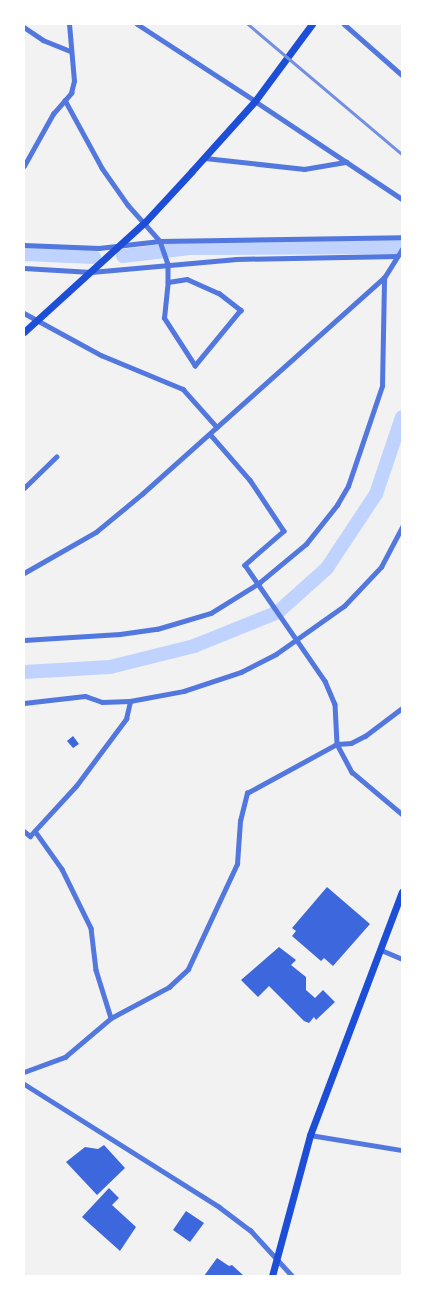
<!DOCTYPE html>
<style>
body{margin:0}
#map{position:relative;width:426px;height:1300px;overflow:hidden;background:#f2f2f2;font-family:"Zilla Slab",serif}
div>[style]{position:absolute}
.river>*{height:14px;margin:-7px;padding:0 7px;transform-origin:7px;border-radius:7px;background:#bfd3fe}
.building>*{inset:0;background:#3d67dc}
.minor>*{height:4.5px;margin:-2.25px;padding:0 2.25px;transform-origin:2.25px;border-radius:2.25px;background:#5277de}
.tertiary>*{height:5px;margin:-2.5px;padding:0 2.5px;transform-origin:2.5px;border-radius:2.5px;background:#5277de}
.primary>*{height:7px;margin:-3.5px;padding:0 3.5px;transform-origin:3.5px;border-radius:3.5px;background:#1d4ed8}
.rail>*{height:2.5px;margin:-1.25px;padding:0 1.25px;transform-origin:1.25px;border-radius:1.25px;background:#7290e2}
span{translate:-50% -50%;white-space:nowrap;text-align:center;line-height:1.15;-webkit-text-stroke:5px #fff;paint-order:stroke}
.frame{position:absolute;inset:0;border:25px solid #fff;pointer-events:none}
</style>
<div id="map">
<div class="river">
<div style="left:24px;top:254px;width:70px;rotate:2.5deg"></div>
<div style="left:123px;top:256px;width:67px;rotate:-6.8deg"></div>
<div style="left:190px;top:248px;width:212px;rotate:-0.3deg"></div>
<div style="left:24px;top:672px;width:86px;rotate:-3.3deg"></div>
<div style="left:110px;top:667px;width:87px;rotate:-14deg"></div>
<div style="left:194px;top:646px;width:91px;rotate:-22deg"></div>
<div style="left:278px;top:612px;width:66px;rotate:-41.9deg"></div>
<div style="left:327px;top:568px;width:89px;rotate:-56.5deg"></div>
<div style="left:376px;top:494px;width:81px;rotate:-71.3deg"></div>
</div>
<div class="building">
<div style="clip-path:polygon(73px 736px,79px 744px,73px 748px,67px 741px)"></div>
<div style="clip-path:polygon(327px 887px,370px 924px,333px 966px,324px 958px,321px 961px,292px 936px,296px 931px,292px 928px)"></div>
<div style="clip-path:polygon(279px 947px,296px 960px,291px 965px,306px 977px,306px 990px,315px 998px,323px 990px,335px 1002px,316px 1020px,314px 1017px,309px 1023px,304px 1021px,269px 986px,258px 997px,241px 980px)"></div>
<div style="clip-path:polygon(104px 1145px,125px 1168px,97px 1195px,66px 1162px,85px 1147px,98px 1149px)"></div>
<div style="clip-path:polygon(109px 1188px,119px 1198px,112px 1205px,136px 1227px,120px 1251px,82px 1217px)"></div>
<div style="clip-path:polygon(186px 1211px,204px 1223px,190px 1242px,173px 1230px)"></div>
<div style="clip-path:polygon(217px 1258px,229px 1266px,232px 1265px,244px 1276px,204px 1276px)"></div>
</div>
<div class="minor">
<div style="left:344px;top:24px;width:77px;rotate:41.3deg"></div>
<div style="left:24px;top:27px;width:23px;rotate:34deg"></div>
<div style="left:43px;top:40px;width:29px;rotate:22deg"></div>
<div style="left:65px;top:100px;width:77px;rotate:61.4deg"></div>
<div style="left:102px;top:168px;width:45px;rotate:54.9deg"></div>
<div style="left:128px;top:205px;width:48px;rotate:48.4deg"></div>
<div style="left:160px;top:241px;width:24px;rotate:71deg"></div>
<div style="left:168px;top:264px;width:18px;rotate:90deg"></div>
<div style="left:168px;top:282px;width:19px;rotate:-9deg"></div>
<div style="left:187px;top:279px;width:35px;rotate:24deg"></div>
<div style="left:219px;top:293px;width:28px;rotate:38deg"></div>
<div style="left:241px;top:310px;width:72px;rotate:129.4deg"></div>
<div style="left:195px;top:366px;width:57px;rotate:-122.9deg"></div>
<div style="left:164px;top:318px;width:36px;rotate:-84deg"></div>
<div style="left:255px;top:101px;width:177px;rotate:33.7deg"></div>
<div style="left:205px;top:158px;width:100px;rotate:6.3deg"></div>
<div style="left:304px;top:169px;width:43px;rotate:-9.5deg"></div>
<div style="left:24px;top:166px;width:60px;rotate:-60.9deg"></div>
<div style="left:53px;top:114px;width:28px;rotate:-49deg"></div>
<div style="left:71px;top:93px;width:12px;rotate:-76deg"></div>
<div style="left:74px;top:81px;width:57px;rotate:-95deg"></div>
<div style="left:24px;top:245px;width:75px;rotate:2.3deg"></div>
<div style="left:99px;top:248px;width:61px;rotate:-6.5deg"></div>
<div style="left:160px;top:241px;width:242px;rotate:-0.9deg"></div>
<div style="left:24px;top:268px;width:67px;rotate:3.4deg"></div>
<div style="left:91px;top:272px;width:146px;rotate:-5.1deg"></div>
<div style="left:236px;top:259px;width:161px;rotate:-1.1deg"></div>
<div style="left:24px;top:313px;width:88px;rotate:28.6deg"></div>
<div style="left:101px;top:355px;width:89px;rotate:22.5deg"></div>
<div style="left:183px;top:389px;width:51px;rotate:48.2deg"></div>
<div style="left:210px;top:434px;width:61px;rotate:49deg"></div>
<div style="left:250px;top:480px;width:61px;rotate:56.3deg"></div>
<div style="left:284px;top:531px;width:52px;rotate:138.9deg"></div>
<div style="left:245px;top:565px;width:141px;rotate:55.4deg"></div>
<div style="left:325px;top:681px;width:25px;rotate:67deg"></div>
<div style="left:335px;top:704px;width:40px;rotate:87.1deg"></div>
<div style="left:337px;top:744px;width:32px;rotate:62deg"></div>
<div style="left:352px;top:772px;width:65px;rotate:40deg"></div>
<div style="left:24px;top:488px;width:45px;rotate:-44.1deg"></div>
<div style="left:24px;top:573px;width:83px;rotate:-29.7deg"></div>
<div style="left:96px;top:532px;width:60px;rotate:-39.6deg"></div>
<div style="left:142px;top:494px;width:324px;rotate:-41.8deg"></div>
<div style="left:384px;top:278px;width:34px;rotate:-58deg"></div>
<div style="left:24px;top:640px;width:96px;rotate:-3.6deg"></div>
<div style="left:120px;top:634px;width:37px;rotate:-8deg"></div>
<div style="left:157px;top:629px;width:56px;rotate:-16.5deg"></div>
<div style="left:211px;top:613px;width:57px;rotate:-32deg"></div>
<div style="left:259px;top:583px;width:61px;rotate:-39.7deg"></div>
<div style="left:306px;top:544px;width:50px;rotate:-51.5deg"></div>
<div style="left:337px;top:505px;width:22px;rotate:-60deg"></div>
<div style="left:348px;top:486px;width:106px;rotate:-71.2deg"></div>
<div style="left:382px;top:386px;width:108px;rotate:-88.9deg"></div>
<div style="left:24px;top:703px;width:61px;rotate:-6.5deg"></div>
<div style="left:85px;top:696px;width:18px;rotate:19deg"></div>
<div style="left:102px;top:702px;width:28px;rotate:-2deg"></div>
<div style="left:130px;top:701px;width:55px;rotate:-10.5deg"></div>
<div style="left:184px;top:691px;width:60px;rotate:-18.4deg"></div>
<div style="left:241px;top:672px;width:39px;rotate:-27deg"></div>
<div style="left:276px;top:654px;width:83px;rotate:-35.2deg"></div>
<div style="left:344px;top:606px;width:54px;rotate:-46.5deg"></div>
<div style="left:381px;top:567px;width:45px;rotate:-62.3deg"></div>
<div style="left:24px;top:831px;width:8px;rotate:40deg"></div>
<div style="left:30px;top:836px;width:68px;rotate:-47.4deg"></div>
<div style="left:76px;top:786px;width:84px;rotate:-53.3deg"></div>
<div style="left:126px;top:719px;width:18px;rotate:-77deg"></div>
<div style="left:35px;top:831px;width:47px;rotate:54.6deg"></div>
<div style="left:62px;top:869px;width:66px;rotate:63.8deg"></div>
<div style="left:91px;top:928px;width:42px;rotate:83.2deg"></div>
<div style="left:96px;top:970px;width:50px;rotate:72.6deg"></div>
<div style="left:24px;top:1072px;width:44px;rotate:-20.1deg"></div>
<div style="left:65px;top:1057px;width:60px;rotate:-40.3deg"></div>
<div style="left:111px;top:1018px;width:66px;rotate:-28.1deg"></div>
<div style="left:169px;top:987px;width:26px;rotate:-43deg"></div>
<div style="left:188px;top:969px;width:116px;rotate:-65deg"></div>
<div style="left:237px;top:864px;width:43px;rotate:-86deg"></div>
<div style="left:240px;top:821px;width:29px;rotate:-76deg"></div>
<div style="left:247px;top:793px;width:102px;rotate:-28.6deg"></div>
<div style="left:337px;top:744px;width:14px;rotate:-4deg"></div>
<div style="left:351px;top:743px;width:16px;rotate:-27deg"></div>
<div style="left:365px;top:736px;width:46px;rotate:-37.1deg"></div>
<div style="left:310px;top:1135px;width:93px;rotate:9.3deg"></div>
</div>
<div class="tertiary">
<div style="left:137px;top:24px;width:141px;rotate:33.1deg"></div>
<div style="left:381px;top:950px;width:23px;rotate:23deg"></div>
<div style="left:24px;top:1084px;width:231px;rotate:32.2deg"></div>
<div style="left:219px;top:1207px;width:39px;rotate:37deg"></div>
<div style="left:250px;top:1230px;width:62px;rotate:47.6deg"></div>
</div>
<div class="primary">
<div style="left:24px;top:332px;width:164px;rotate:-42.3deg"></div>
<div style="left:145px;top:222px;width:69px;rotate:-47.3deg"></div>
<div style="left:192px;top:171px;width:94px;rotate:-48deg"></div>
<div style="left:255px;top:101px;width:96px;rotate:-53.5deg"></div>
<div style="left:272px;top:1276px;width:146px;rotate:-74.9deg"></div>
<div style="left:310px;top:1135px;width:260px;rotate:-69.3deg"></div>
</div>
<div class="rail">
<div style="left:248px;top:24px;width:202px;rotate:40.2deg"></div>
</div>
<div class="frame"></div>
</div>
